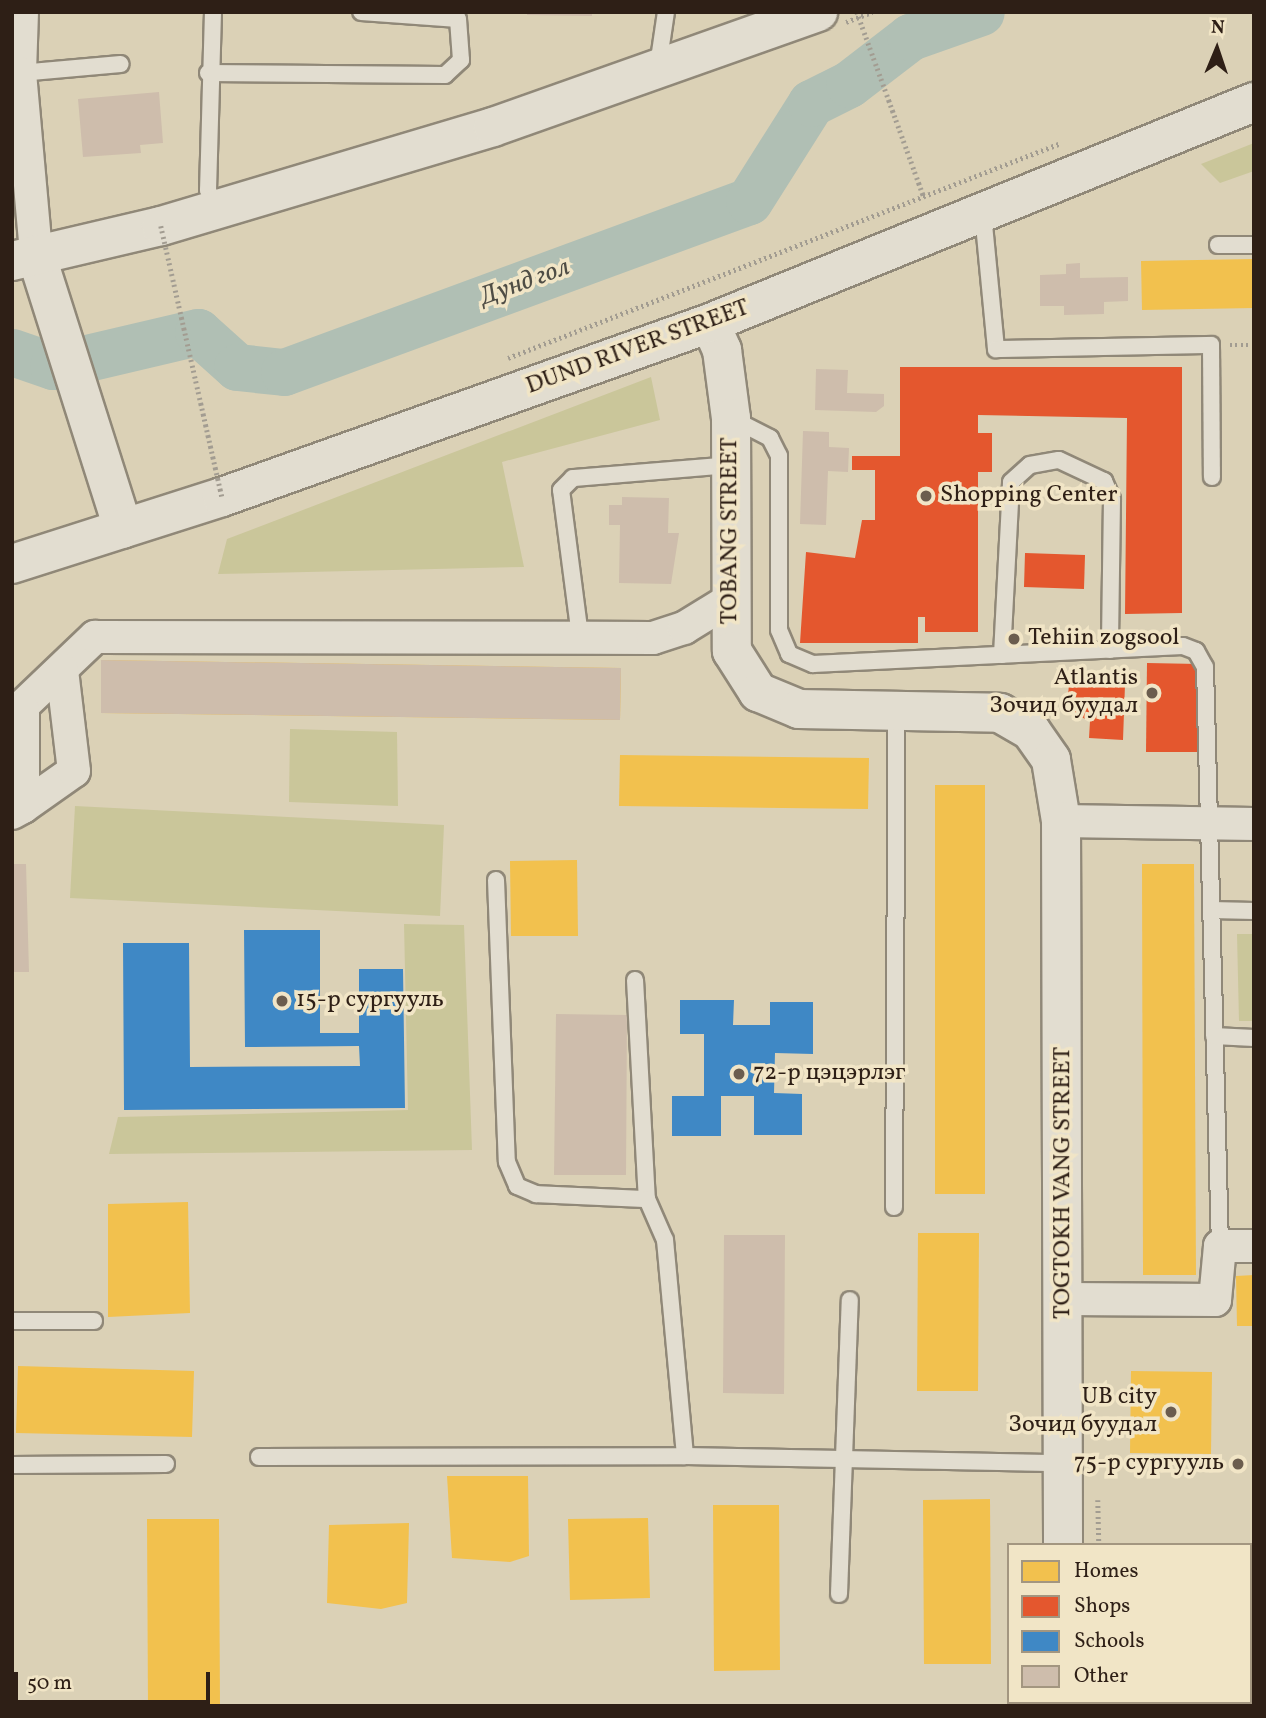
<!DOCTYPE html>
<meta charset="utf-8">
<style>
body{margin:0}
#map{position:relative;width:1266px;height:1718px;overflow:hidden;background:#dbd1b6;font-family:Vollkorn,serif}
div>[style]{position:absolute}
.green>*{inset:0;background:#cac69a}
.homes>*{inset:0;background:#f2c14e}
.shops>*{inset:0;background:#e4572e}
.schools>*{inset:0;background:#3f88c5}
.river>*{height:47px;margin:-23.5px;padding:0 23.5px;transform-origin:23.5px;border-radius:23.5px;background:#b0bfb4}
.building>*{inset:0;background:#cebdac}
.path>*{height:4.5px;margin-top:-2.25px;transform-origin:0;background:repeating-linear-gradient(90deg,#a29c91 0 2px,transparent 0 5.5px)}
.roads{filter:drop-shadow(2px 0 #908878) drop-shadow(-2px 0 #908878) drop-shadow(0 2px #908878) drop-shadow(0 -2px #908878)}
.lane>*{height:16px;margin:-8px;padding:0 8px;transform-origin:8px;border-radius:8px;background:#e2ddd0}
.street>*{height:32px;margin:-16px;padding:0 16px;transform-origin:16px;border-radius:16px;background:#e2ddd0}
.secondary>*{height:38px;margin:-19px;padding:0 19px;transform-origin:19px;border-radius:19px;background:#e2ddd0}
.path-bridge>*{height:4.5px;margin-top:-2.25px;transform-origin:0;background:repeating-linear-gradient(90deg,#a29c91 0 2px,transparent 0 5.5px)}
.dots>*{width:19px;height:19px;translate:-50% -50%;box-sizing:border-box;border:4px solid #f1e5c6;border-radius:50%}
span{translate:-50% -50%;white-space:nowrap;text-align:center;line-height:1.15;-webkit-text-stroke:7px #f1e5c6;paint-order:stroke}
.street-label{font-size:24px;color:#2e1f16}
.poi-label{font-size:24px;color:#2e1f16}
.left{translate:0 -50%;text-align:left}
.right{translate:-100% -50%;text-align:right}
.water-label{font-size:26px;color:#4f4d45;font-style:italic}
.frame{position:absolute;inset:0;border:14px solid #2e1f16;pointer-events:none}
.legend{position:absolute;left:1007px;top:1543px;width:245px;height:161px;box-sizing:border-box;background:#f1e5c6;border:2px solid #a39680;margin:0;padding:9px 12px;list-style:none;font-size:21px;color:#2e1f16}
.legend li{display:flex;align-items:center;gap:14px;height:35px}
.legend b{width:35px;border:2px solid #a39680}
.north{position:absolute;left:1182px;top:14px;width:70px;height:70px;-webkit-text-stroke:5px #f1e5c6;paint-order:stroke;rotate:2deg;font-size:19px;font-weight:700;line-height:28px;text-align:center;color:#2e1f16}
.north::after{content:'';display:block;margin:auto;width:24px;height:32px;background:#2e1f16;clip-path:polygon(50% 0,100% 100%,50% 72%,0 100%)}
.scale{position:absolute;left:14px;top:1672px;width:196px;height:32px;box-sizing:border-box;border:4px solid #2e1f16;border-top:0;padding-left:9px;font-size:21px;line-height:24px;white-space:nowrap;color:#2e1f16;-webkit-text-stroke:5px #f1e5c6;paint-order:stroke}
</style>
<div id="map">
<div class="green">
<div style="clip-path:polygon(1254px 143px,1254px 171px,1220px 183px,1201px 164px)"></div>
<div style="clip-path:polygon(651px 377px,660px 420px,502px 462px,524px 567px,218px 574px,227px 539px)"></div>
<div style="clip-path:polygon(290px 729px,397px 732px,398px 806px,289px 802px)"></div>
<div style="clip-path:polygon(75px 806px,444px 825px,440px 916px,70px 898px)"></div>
<div style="clip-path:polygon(404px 924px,464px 925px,472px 1150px,109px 1154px,118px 1117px,408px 1110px)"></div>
<div style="clip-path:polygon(1237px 934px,1254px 934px,1254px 1021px,1239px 1021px)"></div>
</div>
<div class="homes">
<div style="clip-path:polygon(1254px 259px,1254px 308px,1142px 310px,1141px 261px)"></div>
<div style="clip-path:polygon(101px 660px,621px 668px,620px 720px,101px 713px)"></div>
<div style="clip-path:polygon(620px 755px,869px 758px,868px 809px,619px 806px)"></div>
<div style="clip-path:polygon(935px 785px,985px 785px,985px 1194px,935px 1194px)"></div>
<div style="clip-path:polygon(577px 860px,578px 936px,511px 936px,510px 861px)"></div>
<div style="clip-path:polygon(1142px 864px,1194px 864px,1196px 1275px,1143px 1275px)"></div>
<div style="clip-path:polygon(188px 1202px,190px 1313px,108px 1317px,108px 1204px)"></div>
<div style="clip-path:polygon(918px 1233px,979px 1233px,978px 1391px,917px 1391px)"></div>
<div style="clip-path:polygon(1254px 1275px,1254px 1326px,1237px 1326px,1236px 1276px)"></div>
<div style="clip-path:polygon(18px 1366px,194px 1371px,192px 1437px,16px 1433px)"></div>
<div style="clip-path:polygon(1131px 1371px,1212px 1372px,1211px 1454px,1130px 1453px)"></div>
<div style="clip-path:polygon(447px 1476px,528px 1476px,529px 1556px,510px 1562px,452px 1558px)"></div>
<div style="clip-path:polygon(990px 1499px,991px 1664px,924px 1664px,923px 1500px)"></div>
<div style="clip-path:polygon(713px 1505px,779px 1505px,780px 1670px,714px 1671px)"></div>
<div style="clip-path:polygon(648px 1518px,650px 1598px,570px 1600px,568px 1519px)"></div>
<div style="clip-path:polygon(147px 1519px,219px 1519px,220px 1706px,148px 1706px)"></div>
<div style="clip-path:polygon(409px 1523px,407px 1603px,381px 1609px,327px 1603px,329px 1525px)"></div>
</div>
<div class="shops">
<div style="clip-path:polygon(900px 367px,1182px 367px,1182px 613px,1125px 614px,1127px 418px,978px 415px,978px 433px,992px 433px,992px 472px,978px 472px,978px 632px,925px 632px,925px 617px,918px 617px,918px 643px,800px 643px,806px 552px,855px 558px,862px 520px,875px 520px,875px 470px,852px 470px,852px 456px,900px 456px)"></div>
<div style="clip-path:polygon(1025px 553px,1085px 555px,1084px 589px,1024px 587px)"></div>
<div style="clip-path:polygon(1147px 663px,1199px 664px,1198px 752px,1146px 752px)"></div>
<div style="clip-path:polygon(1069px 683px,1125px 685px,1123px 740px,1089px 738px,1090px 721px,1067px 711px)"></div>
</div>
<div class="schools">
<div style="clip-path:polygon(244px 930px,320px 930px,320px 1033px,359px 1033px,359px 969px,403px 969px,405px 1108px,124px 1110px,123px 943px,189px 943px,190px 1067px,360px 1066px,359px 1046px,245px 1047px)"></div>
<div style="clip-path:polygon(680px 1000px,734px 1000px,733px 1025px,770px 1025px,770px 1002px,813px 1002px,813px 1054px,775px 1053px,774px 1093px,802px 1094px,802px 1135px,754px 1135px,754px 1096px,721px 1096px,721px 1136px,672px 1136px,672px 1096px,704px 1096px,704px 1034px,680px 1034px)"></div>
</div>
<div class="river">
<div style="left:12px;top:352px;width:43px;rotate:18.9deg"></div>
<div style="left:53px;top:366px;width:149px;rotate:-13.2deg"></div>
<div style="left:198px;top:332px;width:52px;rotate:41.9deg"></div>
<div style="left:237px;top:367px;width:47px;rotate:6.1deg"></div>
<div style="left:284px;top:372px;width:495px;rotate:-20.2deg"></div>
<div style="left:749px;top:201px;width:116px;rotate:-57.7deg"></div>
<div style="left:811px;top:103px;width:42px;rotate:-26.6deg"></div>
<div style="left:849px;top:84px;width:77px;rotate:-37.6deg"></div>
<div style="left:910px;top:37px;width:75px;rotate:-19.4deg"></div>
</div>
<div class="building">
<div style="clip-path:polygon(527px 12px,592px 12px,592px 16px,527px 15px)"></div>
<div style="clip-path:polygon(159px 92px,163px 143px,140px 145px,141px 153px,83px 157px,78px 99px)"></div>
<div style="clip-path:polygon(1080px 263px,1080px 278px,1128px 277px,1128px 301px,1104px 302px,1104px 314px,1064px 315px,1064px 306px,1040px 306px,1040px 275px,1066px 274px,1066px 264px)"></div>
<div style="clip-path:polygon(816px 369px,848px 370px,847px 393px,884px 394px,884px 406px,876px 412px,815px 410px)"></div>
<div style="clip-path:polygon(803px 431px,829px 432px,829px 447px,849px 448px,848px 472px,828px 471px,826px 525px,800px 524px)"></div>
<div style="clip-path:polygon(622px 497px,669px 498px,668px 533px,679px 533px,671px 584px,619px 583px,620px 525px,609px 525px,609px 505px,622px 505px)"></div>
<div style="clip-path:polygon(101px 660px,621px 668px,620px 720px,101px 713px)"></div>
<div style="clip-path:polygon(12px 864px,26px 864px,29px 972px,12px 972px)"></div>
<div style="clip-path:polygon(556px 1014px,627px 1015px,626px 1175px,554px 1175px)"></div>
<div style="clip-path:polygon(724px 1235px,785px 1235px,784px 1394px,723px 1393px)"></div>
</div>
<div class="path">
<div style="left:846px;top:22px;width:28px;rotate:-21deg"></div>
<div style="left:1230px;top:345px;width:24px"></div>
<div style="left:508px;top:358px;width:593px;rotate:-21.25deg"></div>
<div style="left:1098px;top:1500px;width:45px;rotate:88.7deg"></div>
<div style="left:1105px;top:1702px;width:4px;rotate:90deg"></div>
</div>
<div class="roads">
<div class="lane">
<div style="left:213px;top:12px;width:178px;rotate:91.6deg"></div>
<div style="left:208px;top:190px;width:19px;rotate:69deg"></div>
<div style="left:658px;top:66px;width:55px;rotate:-81.6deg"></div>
<div style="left:20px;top:73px;width:101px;rotate:-5.1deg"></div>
<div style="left:208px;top:73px;width:237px;rotate:0.5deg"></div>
<div style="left:445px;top:75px;width:22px;rotate:-43deg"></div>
<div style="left:461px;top:60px;width:41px;rotate:-94.2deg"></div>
<div style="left:458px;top:19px;width:97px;rotate:-175.9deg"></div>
<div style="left:983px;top:214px;width:136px;rotate:84.5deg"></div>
<div style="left:996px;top:349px;width:215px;rotate:-1.1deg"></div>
<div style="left:1211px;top:345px;width:132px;rotate:89.6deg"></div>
<div style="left:1218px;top:245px;width:36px"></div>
<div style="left:733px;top:419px;width:42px;rotate:27.2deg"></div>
<div style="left:770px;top:438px;width:20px;rotate:63deg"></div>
<div style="left:779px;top:456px;width:174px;rotate:90deg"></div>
<div style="left:779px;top:630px;width:26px;rotate:67deg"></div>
<div style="left:789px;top:654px;width:26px;rotate:23deg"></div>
<div style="left:813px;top:664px;width:370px;rotate:-2.8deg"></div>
<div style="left:1183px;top:646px;width:14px;rotate:21deg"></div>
<div style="left:1196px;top:651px;width:18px;rotate:61deg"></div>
<div style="left:1205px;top:667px;width:579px;rotate:88.52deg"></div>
<div style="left:580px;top:636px;width:147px;rotate:-97.4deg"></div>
<div style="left:561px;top:490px;width:17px;rotate:-45deg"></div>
<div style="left:573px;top:478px;width:158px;rotate:-4.7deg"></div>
<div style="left:1002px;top:655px;width:173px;rotate:-87deg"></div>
<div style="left:1011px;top:482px;width:25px;rotate:-42deg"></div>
<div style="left:1030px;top:465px;width:29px;rotate:-10deg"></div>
<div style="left:1059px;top:460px;width:50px;rotate:25deg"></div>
<div style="left:1104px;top:481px;width:20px;rotate:66deg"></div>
<div style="left:1112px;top:499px;width:151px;rotate:90.8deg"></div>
<div style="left:496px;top:880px;width:282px;rotate:87.8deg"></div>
<div style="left:507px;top:1162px;width:26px;rotate:67deg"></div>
<div style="left:517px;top:1186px;width:21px;rotate:23deg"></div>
<div style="left:536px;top:1194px;width:111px;rotate:2.6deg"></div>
<div style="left:1211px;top:910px;width:43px;rotate:1.3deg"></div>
<div style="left:635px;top:980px;width:219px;rotate:86.9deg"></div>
<div style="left:647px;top:1199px;width:45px;rotate:66.3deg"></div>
<div style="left:665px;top:1240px;width:217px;rotate:84.7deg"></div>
<div style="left:685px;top:1456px;width:377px;rotate:1.1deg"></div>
<div style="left:1214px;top:1036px;width:40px;rotate:2.9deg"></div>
<div style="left:894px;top:1207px;width:498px;rotate:-89.7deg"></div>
<div style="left:12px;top:1321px;width:82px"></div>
<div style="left:259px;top:1457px;width:426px;rotate:-0.1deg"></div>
<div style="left:12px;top:1465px;width:154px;rotate:-0.4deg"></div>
<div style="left:1250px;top:1565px;width:4px"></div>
<div style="left:839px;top:1594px;width:294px;rotate:-87.9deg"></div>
</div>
<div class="street">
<div style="left:22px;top:12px;width:61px;rotate:91.9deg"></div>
<div style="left:20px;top:73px;width:182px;rotate:84.9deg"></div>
<div style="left:12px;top:716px;width:115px;rotate:-43.6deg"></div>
<div style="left:95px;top:637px;width:558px;rotate:0.1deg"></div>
<div style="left:653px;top:638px;width:33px;rotate:-18deg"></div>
<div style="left:684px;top:628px;width:52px;rotate:-31.5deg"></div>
<div style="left:23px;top:807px;width:62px;rotate:-35.2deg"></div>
<div style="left:74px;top:771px;width:102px;rotate:-96.8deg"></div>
<div style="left:12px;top:813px;width:13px;rotate:-29deg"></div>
<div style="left:23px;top:807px;width:97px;rotate:-90deg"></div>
<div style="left:1061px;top:821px;width:193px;rotate:0.9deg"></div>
<div style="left:1066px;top:1299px;width:149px;rotate:0.4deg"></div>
<div style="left:1215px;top:1300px;width:54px;rotate:-84.7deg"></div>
<div style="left:1220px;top:1246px;width:34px"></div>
</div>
<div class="secondary">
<div style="left:36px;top:254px;width:288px;rotate:72.4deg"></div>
<div style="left:12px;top:261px;width:153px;rotate:-13.2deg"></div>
<div style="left:161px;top:226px;width:346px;rotate:-16.6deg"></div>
<div style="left:493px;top:127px;width:345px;rotate:-19.5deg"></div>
<div style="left:710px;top:323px;width:30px;rotate:66deg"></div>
<div style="left:722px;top:350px;width:69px;rotate:82.5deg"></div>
<div style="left:731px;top:418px;width:233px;rotate:89.8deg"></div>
<div style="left:732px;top:651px;width:49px;rotate:57.6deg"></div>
<div style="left:758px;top:692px;width:44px;rotate:22.5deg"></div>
<div style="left:799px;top:709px;width:201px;rotate:1.1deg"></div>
<div style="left:1000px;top:713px;width:36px;rotate:30deg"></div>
<div style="left:1031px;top:731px;width:35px;rotate:55deg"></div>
<div style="left:1051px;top:760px;width:62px;rotate:80.7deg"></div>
<div style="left:1061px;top:821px;width:724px;rotate:89.84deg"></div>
<div style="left:12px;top:564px;width:220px;rotate:-17.7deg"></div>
<div style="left:222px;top:497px;width:518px;rotate:-19.62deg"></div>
<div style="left:710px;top:323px;width:587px;rotate:-22.11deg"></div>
<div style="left:1064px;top:1702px;width:4px;rotate:90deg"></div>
</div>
</div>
<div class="path-bridge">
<div style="left:857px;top:12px;width:197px;rotate:70.1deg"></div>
<div style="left:161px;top:226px;width:278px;rotate:77.3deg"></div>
</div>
<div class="dots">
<div style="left:926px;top:496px;background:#6b5d4e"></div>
<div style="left:1014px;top:639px;background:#6b5d4e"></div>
<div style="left:1152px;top:693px;background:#6b5d4e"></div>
<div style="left:282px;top:1001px;background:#6b5d4e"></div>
<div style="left:739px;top:1074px;background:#6b5d4e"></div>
<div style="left:1171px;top:1412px;background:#6b5d4e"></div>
<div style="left:1238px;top:1464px;background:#6b5d4e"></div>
</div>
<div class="street-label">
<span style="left:638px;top:348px;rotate:-20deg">DUND RIVER STREET</span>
<span style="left:731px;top:531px;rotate:-90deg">TOBANG STREET</span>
<span style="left:1064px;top:1183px;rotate:-90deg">TOGTOKH VANG STREET</span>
</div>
<div class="poi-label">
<span class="left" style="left:940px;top:496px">Shopping Center</span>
<span class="left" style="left:1028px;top:639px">Tehiin zogsool</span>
<span class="right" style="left:1138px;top:693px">Atlantis<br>Зочид буудал</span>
<span class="left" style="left:296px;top:1001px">15-р сургууль</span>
<span class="left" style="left:753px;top:1074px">72-р цэцэрлэг</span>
<span class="right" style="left:1157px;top:1412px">UB city<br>Зочид буудал</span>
<span class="right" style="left:1224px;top:1464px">75-р сургууль</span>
</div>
<div class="water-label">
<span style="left:525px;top:283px;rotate:-20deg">Дунд гол</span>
</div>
<div class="frame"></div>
<ul class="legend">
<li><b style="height:19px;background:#f2c14e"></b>Homes</li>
<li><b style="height:19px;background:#e4572e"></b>Shops</li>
<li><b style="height:19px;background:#3f88c5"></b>Schools</li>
<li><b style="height:19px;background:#cebdac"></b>Other</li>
</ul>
<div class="north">N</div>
<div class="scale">50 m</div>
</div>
